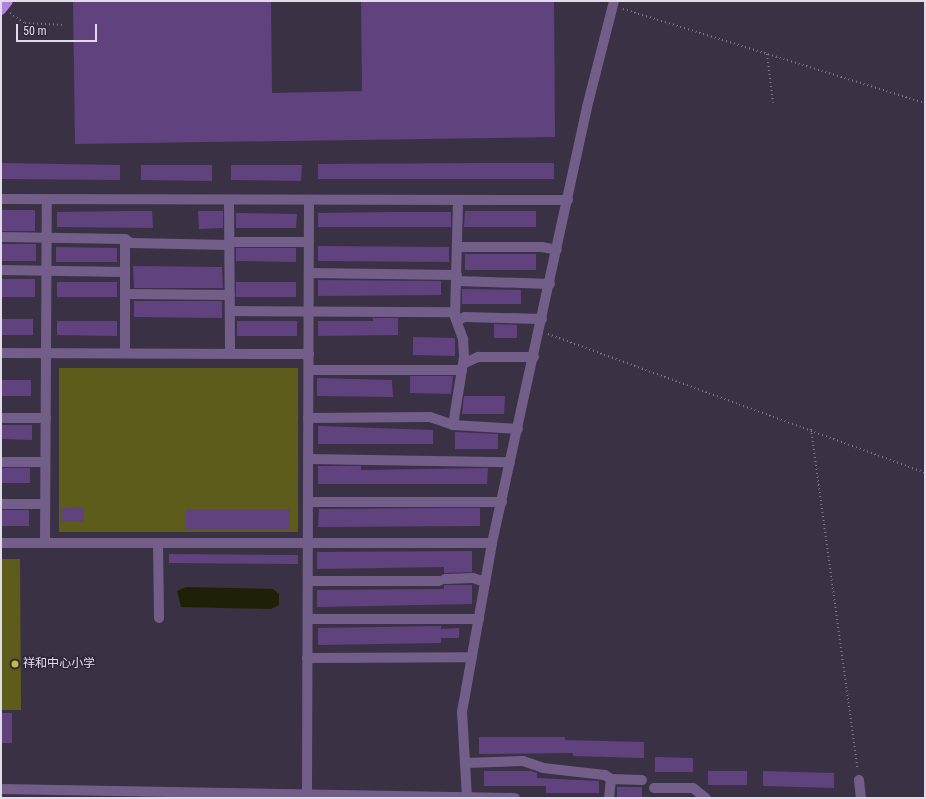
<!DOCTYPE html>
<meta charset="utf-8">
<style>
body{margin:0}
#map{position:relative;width:926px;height:799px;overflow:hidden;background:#3a3145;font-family:"Roboto Condensed","Noto Sans SC",sans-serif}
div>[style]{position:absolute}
.green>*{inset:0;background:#5e5c1a}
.water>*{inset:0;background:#202007}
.building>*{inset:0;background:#60427e}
.path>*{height:2px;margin-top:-1px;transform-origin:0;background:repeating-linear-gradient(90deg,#7e7788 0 1px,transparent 0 4px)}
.minor>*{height:10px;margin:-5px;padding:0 5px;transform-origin:5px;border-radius:5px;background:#735e8a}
.major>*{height:10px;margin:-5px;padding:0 5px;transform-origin:5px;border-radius:5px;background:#ae82dd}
.dots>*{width:11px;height:11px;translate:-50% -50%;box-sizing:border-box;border:2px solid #30273a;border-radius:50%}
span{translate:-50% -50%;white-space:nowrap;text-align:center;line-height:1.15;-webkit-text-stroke:3px #30273a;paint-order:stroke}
.poi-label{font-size:12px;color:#e1dce8}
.left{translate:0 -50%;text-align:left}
.frame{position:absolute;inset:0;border:2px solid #e1dce8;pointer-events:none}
.scale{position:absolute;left:16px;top:24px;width:81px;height:18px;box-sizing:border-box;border:2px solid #e1dce8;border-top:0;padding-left:5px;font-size:12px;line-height:14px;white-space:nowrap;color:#e1dce8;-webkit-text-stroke:3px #30273a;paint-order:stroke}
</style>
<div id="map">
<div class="green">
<div style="clip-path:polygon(59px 368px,298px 368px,298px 532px,59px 532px)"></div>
<div style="clip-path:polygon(1px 559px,20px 559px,21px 710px,1px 710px)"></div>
</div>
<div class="water">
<div style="clip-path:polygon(186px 587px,273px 589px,279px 594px,279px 605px,271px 609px,181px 607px,177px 591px)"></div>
</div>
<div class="building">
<div style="clip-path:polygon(73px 1px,271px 1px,272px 93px,362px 91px,361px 1px,554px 1px,555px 137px,75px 144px)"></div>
<div style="clip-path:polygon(1px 163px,120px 165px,120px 180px,1px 179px)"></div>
<div style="clip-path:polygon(483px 163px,554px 163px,554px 179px,318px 179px,318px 164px)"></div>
<div style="clip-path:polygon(141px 165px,212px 165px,212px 181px,141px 180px)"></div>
<div style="clip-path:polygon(231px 165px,302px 165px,301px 181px,231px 180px)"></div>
<div style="clip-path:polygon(1px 210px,35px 210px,35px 231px,1px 231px)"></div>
<div style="clip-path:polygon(127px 211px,152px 211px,153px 228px,57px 227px,57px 212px)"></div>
<div style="clip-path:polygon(198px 211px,223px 211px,223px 228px,199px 229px)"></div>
<div style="clip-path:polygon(465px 211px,536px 211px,536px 227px,464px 227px)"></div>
<div style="clip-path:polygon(390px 212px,451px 212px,451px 227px,318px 227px,318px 213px)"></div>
<div style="clip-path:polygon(236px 213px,297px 214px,296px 228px,236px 228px)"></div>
<div style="clip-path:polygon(1px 244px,36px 244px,36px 261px,1px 261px)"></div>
<div style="clip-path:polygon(318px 246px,449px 247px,449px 262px,318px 261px)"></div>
<div style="clip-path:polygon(56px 247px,117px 248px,117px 262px,56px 262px)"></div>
<div style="clip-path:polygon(236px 248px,296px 248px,296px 262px,236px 261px)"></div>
<div style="clip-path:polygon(465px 254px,536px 254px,536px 270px,465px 270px)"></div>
<div style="clip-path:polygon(133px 266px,222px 267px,223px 288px,134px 288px)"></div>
<div style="clip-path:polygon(1px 279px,35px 279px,35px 297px,1px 297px)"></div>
<div style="clip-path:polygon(318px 280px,441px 281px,441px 295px,318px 296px)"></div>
<div style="clip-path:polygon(57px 282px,117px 282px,117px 297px,57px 297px)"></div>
<div style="clip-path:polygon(236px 282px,296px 282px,296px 297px,236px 297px)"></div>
<div style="clip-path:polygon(462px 289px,521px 290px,521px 304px,462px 304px)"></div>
<div style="clip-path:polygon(134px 301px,222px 301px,222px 318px,134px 317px)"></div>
<div style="clip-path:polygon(373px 318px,398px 318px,398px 335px,318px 336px,318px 321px,373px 321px)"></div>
<div style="clip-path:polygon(1px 319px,33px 319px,33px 335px,1px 335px)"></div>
<div style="clip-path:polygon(57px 321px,117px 321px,117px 336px,57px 335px)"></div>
<div style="clip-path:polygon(237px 321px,297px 321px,297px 336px,237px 336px)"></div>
<div style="clip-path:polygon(494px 324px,517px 325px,517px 338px,494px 338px)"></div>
<div style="clip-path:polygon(413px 337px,455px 338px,455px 356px,413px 355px)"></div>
<div style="clip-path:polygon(410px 376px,453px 376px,451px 394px,410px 393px)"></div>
<div style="clip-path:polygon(317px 378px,392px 380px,393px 397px,317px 396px)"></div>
<div style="clip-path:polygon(1px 380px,31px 380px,31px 396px,1px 396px)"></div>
<div style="clip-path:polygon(464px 396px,505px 396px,504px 414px,462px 414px)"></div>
<div style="clip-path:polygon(1px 425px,32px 425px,32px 440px,1px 439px)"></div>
<div style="clip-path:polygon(318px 426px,433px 430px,433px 444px,318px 444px)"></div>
<div style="clip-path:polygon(455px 432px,498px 434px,498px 449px,455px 449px)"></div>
<div style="clip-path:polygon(318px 466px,361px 466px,361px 470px,488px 468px,487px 484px,318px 484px)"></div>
<div style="clip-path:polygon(1px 468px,30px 468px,30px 483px,1px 483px)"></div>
<div style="clip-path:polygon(83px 507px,84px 522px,61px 522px,61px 508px)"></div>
<div style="clip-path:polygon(438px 508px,480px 508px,480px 526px,318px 527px,319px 509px)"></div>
<div style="clip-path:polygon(186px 509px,290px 509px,290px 529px,186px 529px)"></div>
<div style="clip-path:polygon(1px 510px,29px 510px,29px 526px,1px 526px)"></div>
<div style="clip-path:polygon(472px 551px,472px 572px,444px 573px,444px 567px,317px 569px,317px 552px)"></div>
<div style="clip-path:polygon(169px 554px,298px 555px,298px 564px,169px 563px)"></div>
<div style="clip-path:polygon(444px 585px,472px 585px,472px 604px,317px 607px,317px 590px,444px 589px)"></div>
<div style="clip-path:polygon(441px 626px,441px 629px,459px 628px,459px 638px,441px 638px,441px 643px,318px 645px,318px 628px)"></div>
<div style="clip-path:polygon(1px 713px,12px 713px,12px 743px,1px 743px)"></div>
<div style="clip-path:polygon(479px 737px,565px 737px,565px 740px,644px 742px,644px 758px,573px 756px,573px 753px,479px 754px)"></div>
<div style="clip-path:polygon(655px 757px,693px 758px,693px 772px,655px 772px)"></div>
<div style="clip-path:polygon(484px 771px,531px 771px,537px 773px,537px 778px,599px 781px,599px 793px,546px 793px,546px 786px,484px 786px)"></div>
<div style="clip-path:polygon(708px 771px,747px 771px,747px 785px,708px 785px)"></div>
<div style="clip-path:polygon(763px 771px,834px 773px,834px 788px,763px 786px)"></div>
<div style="clip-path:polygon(617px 787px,642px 787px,642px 798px,617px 798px)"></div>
</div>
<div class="path">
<div style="left:623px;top:9px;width:316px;rotate:17.3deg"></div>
<div style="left:10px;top:13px;width:18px;rotate:34deg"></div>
<div style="left:25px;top:23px;width:39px;rotate:3deg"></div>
<div style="left:767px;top:54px;width:49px;rotate:83deg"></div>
<div style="left:548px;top:334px;width:402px;rotate:20.2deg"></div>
<div style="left:811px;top:429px;width:344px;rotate:82.2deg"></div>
</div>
<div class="minor">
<div style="left:1px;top:199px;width:567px;rotate:0.1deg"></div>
<div style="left:229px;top:200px;width:153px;rotate:89.6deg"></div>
<div style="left:1px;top:237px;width:124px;rotate:0.9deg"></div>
<div style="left:125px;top:239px;width:7px;rotate:34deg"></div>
<div style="left:131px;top:243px;width:98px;rotate:1.2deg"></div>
<div style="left:229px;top:242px;width:80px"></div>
<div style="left:457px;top:247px;width:85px"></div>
<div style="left:542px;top:247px;width:15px;rotate:11deg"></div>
<div style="left:1px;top:270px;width:124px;rotate:0.9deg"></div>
<div style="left:309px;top:273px;width:148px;rotate:0.8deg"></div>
<div style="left:457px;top:281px;width:93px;rotate:1.8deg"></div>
<div style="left:125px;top:294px;width:105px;rotate:0.5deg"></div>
<div style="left:230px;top:311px;width:225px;rotate:0.3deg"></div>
<div style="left:456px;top:320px;width:9px;rotate:-18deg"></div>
<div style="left:465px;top:317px;width:77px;rotate:1.5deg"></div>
<div style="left:1px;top:353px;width:308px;rotate:0.2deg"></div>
<div style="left:125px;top:353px;width:114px;rotate:-90deg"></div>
<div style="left:463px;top:364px;width:17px;rotate:-25deg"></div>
<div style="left:478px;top:357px;width:56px"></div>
<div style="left:309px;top:370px;width:153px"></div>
<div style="left:1px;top:418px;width:45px"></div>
<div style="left:308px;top:418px;width:122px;rotate:-0.5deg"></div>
<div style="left:430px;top:417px;width:24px;rotate:19deg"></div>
<div style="left:453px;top:425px;width:65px;rotate:3.5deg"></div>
<div style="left:453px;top:425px;width:69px;rotate:-80.8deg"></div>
<div style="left:464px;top:357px;width:18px;rotate:-93deg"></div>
<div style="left:463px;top:339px;width:23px;rotate:-110deg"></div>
<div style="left:455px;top:317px;width:117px;rotate:-88.5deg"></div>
<div style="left:308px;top:459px;width:202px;rotate:0.9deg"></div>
<div style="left:1px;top:462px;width:44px"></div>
<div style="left:308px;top:502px;width:194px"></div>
<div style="left:1px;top:504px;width:44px"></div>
<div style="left:1px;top:543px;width:491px"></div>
<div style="left:45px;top:543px;width:344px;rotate:-89.7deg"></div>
<div style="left:158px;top:543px;width:75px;rotate:89.2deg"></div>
<div style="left:445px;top:579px;width:28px;rotate:-2deg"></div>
<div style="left:473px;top:578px;width:13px;rotate:18deg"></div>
<div style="left:308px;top:581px;width:131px"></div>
<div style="left:308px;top:619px;width:171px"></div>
<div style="left:307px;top:658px;width:165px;rotate:-0.3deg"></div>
<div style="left:465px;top:763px;width:58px;rotate:-2deg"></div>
<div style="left:523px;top:761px;width:21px;rotate:19deg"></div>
<div style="left:543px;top:768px;width:62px;rotate:6.4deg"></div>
<div style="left:605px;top:775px;width:7px;rotate:34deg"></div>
<div style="left:611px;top:779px;width:19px;rotate:96deg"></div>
<div style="left:611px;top:779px;width:31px;rotate:2deg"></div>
<div style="left:859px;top:780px;width:18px;rotate:84deg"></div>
<div style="left:654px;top:788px;width:39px"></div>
<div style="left:693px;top:788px;width:16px;rotate:38deg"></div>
<div style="left:1px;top:789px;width:514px;rotate:1deg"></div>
<div style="left:307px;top:793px;width:593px;rotate:-89.81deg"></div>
<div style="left:467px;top:798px;width:86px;rotate:-93.3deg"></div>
<div style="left:462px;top:712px;width:172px;rotate:-79.9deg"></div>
<div style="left:492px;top:543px;width:446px;rotate:-77.7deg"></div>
<div style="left:587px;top:107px;width:109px;rotate:-75.7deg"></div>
</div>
<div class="major">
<div style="left:1px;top:10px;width:11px;rotate:-52deg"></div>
</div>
<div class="dots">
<div style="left:15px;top:664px;background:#c0be40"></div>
</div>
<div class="poi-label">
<span class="left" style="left:23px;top:664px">祥和中心小学</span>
</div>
<div class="frame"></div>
<div class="scale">50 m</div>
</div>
